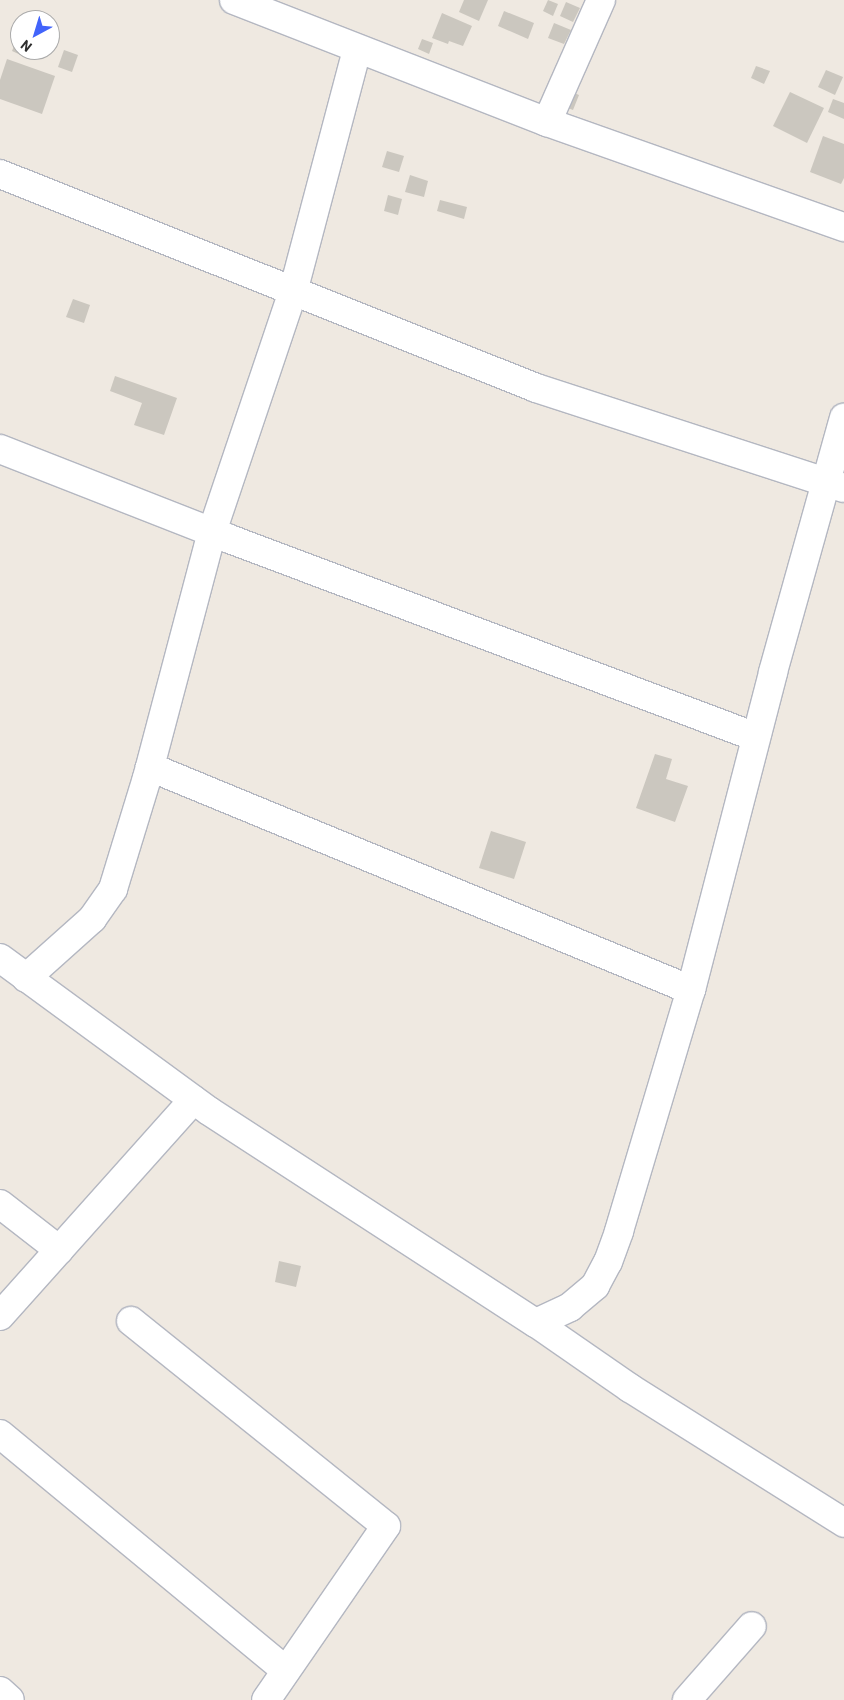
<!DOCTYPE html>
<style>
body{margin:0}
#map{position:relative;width:844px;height:1700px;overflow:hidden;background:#efe9e1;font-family:Barlow,sans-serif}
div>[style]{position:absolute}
.building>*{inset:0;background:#cbc7bf}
.roads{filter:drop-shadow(1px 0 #b4b7c1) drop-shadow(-1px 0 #b4b7c1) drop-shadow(0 1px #b4b7c1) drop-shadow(0 -1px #b4b7c1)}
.minor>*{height:28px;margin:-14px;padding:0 14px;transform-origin:14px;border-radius:14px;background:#fff}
.tertiary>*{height:28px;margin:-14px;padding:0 14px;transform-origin:14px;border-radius:14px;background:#fff}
span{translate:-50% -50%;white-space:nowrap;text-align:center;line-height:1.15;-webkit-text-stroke:5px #fff;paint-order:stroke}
.north{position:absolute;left:10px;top:10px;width:50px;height:50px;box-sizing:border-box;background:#fff;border:1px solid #ababab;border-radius:50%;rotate:219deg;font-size:14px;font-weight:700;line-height:20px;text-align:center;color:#2e2e2e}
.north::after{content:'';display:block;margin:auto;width:18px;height:22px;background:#4264fb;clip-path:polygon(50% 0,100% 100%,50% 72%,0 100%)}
</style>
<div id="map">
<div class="building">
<div style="clip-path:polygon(464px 0,488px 0,479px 21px,459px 12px)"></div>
<div style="clip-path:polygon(548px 0,558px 4px,553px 16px,543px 11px)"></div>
<div style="clip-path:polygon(566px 2px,580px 8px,573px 22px,560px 16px)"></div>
<div style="clip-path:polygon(504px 11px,534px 23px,528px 39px,498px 26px)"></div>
<div style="clip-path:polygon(442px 13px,472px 26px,463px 46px,449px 41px,448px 44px,432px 38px)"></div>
<div style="clip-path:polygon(554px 23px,571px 30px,564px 44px,548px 38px)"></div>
<div style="clip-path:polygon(18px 36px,20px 36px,20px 50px,28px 50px,25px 57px,12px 51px)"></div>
<div style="clip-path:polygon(422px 39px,433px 43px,429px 54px,418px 49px)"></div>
<div style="clip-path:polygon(64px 50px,78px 55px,72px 72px,58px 67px)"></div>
<div style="clip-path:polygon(7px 59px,55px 76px,42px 114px,0 99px,0 80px)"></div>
<div style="clip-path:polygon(756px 66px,770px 71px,764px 84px,751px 78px)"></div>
<div style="clip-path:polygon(826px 70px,843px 77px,835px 95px,818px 87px)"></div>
<div style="clip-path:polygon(565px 89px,579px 95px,573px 110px,558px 104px)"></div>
<div style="clip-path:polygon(790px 92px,824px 108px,807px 143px,773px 126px)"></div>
<div style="clip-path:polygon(833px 99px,844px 103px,844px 119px,828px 112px)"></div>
<div style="clip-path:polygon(823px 136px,844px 144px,844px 178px,841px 184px,810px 172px)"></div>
<div style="clip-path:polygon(387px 151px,404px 156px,399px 172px,382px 167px)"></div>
<div style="clip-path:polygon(410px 175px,428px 181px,424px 197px,405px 192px)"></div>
<div style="clip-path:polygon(388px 195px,402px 199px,398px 215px,384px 211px)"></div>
<div style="clip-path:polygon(440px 200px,467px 207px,464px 219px,437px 211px)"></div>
<div style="clip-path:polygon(73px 299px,90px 305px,84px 323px,66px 317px)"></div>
<div style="clip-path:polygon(115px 376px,177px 398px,164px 435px,134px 425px,142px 403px,110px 391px)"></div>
<div style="clip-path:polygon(655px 754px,672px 759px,666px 779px,688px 786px,675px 822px,636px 808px)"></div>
<div style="clip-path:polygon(491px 831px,526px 842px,514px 879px,479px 868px)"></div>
<div style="clip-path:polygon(279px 1261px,301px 1266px,296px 1287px,275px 1282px)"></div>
</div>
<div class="roads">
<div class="minor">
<div style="left:234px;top:0;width:336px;rotate:21.3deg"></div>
<div style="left:547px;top:122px;width:315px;rotate:19.5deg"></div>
<div style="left:547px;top:122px;width:133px;rotate:-66.1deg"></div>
<div style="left:0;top:174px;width:577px;rotate:21.76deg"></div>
<div style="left:536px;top:388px;width:323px;rotate:18deg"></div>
<div style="left:0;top:449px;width:244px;rotate:21.4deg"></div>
<div style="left:227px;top:538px;width:565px;rotate:20.62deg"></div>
<div style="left:150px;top:767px;width:585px;rotate:22.4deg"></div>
<div style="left:26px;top:978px;width:89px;rotate:-41.8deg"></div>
<div style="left:92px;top:919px;width:37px;rotate:-55deg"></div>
<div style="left:113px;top:889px;width:116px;rotate:-73deg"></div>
<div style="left:147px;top:778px;width:254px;rotate:-75.2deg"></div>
<div style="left:212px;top:532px;width:253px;rotate:-71.4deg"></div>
<div style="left:293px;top:292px;width:250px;rotate:-75.2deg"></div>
<div style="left:0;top:1204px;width:75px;rotate:37.9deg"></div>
<div style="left:0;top:1316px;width:290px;rotate:-48.2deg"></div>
<div style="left:131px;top:1321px;width:327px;rotate:38.8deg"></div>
<div style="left:386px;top:1526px;width:211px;rotate:124.6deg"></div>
<div style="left:536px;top:1323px;width:38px;rotate:-25deg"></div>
<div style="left:570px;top:1307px;width:33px;rotate:-40deg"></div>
<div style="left:595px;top:1286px;width:27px;rotate:-62deg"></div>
<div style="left:608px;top:1262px;width:33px;rotate:-70deg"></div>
<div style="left:619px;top:1231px;width:252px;rotate:-73.4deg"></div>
<div style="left:691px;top:990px;width:328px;rotate:-75.5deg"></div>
<div style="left:773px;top:672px;width:264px;rotate:-74.4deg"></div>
<div style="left:0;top:1434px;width:371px;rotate:39.6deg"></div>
<div style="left:0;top:1691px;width:13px;rotate:42deg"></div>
<div style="left:687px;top:1700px;width:98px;rotate:-48.7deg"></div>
</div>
<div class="tertiary">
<div style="left:0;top:958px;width:259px;rotate:36.2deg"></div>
<div style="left:209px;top:1111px;width:390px;rotate:33deg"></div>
<div style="left:536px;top:1323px;width:114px;rotate:34.7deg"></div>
<div style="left:630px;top:1388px;width:253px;rotate:32.2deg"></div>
</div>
</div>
<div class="north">N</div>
</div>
